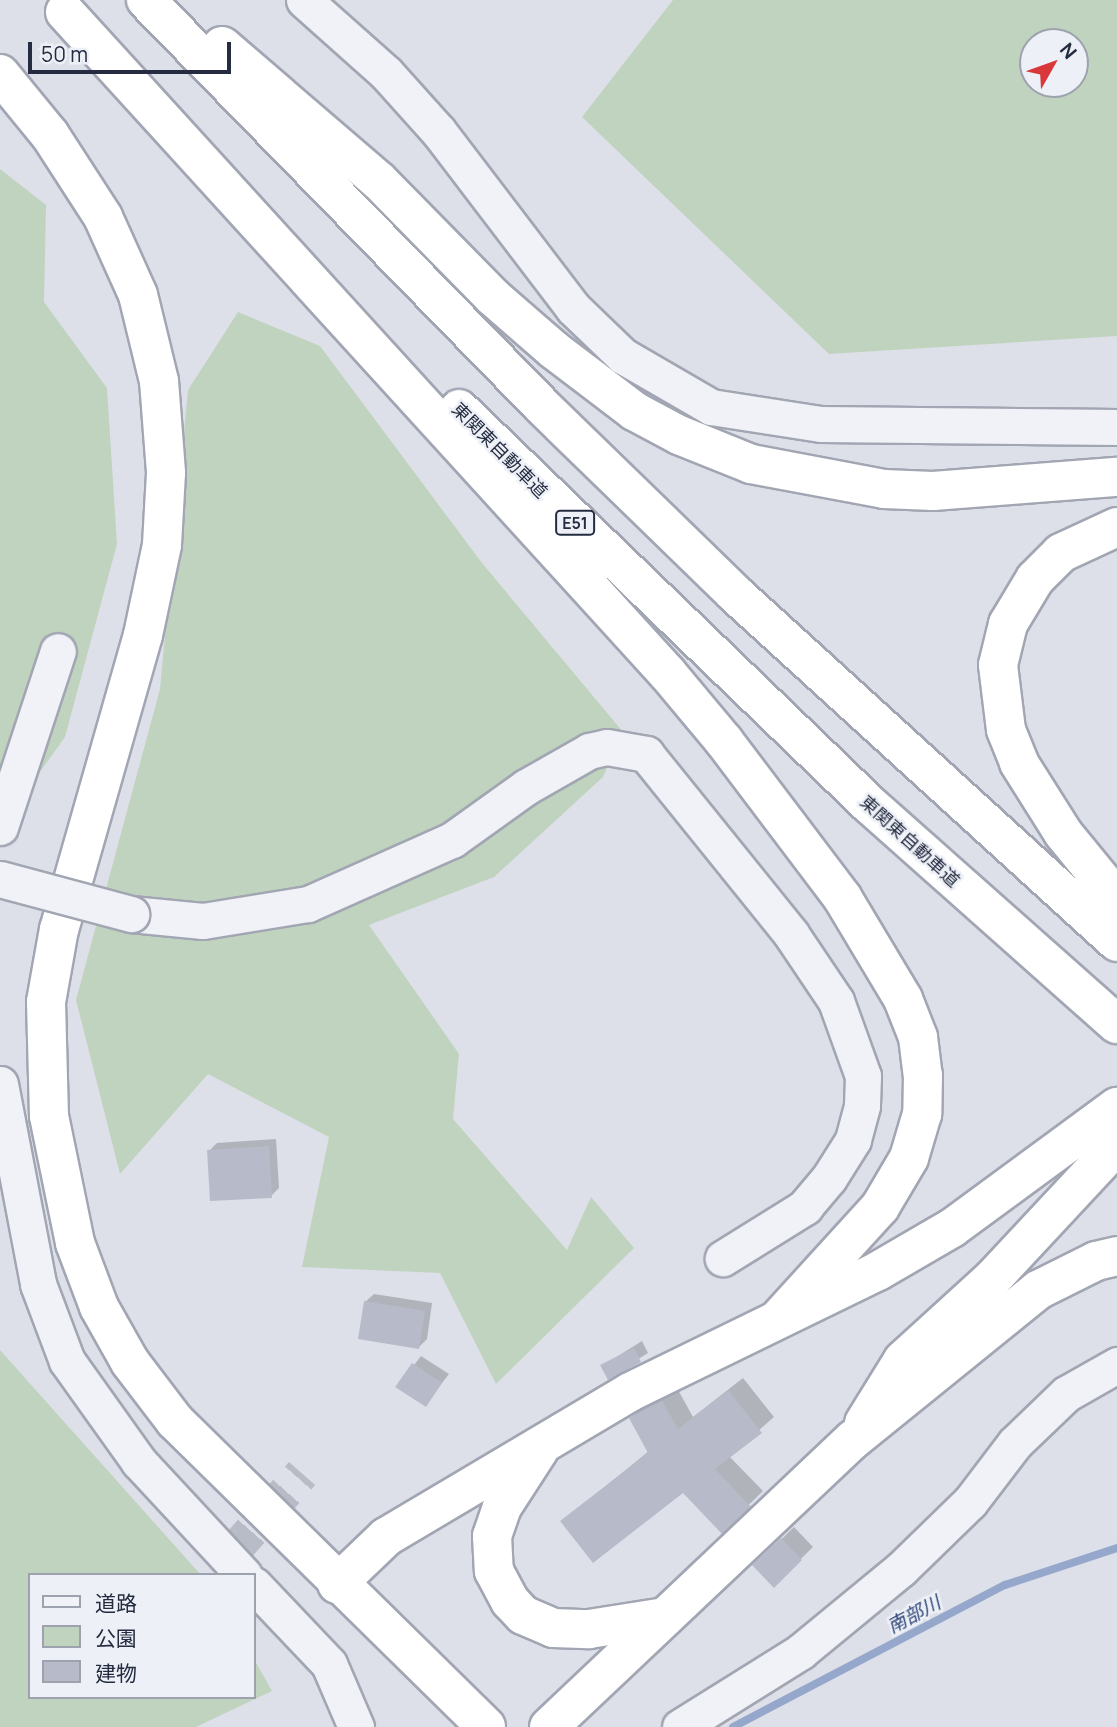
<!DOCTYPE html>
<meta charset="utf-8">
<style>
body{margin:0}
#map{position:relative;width:1117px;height:1727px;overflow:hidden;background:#dde0e9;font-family:Manrope,"Noto Sans JP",sans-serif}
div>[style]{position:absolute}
.green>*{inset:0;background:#c0d3be}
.shadow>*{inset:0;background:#0003}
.stream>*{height:8px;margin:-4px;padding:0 4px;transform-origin:4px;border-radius:4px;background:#95a8cc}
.building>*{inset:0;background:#b7bbc9}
.minor-tunnel>*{height:35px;margin-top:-17.5px;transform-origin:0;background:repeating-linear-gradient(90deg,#b8bcc7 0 35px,transparent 0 53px)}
.roads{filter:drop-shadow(2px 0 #a2a6b3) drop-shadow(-2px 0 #a2a6b3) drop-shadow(0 2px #a2a6b3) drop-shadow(0 -2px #a2a6b3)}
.minor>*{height:35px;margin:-17.5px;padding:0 17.5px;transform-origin:17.5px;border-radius:17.5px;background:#f0f2f7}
.highway>*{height:38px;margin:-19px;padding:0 19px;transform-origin:19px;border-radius:19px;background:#fff}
.bridges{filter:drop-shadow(2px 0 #a2a6b3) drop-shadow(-2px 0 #a2a6b3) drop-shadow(0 2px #a2a6b3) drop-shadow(0 -2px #a2a6b3)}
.minor-bridge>*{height:35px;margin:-17.5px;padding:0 17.5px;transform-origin:17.5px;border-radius:17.5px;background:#f0f2f7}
span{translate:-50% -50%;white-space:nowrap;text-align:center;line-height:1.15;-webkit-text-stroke:5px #edf0f6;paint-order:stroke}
.shield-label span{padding:2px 5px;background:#edf0f6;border:2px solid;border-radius:5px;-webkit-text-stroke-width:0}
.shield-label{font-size:16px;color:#252c41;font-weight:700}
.street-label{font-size:18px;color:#252c41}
.water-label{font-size:19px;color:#2c4478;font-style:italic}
.legend{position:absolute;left:28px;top:1573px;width:228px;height:126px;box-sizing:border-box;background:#edf0f6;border:2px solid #9da2ae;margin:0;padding:9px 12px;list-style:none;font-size:21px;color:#252c41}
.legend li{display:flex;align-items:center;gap:14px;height:35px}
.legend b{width:35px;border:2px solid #9da2ae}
.north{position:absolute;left:1019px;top:28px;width:70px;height:70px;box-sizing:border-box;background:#edf0f6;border:2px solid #9da2ae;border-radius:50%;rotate:50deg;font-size:19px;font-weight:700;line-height:28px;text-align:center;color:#252c41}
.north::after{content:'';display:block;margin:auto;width:24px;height:32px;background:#d93739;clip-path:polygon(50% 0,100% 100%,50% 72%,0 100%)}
.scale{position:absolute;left:28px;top:42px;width:203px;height:32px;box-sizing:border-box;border:4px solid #252c41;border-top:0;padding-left:9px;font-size:21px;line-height:24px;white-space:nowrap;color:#252c41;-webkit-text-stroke:5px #edf0f6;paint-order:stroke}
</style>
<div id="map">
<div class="green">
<div style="clip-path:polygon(evenodd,673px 0,1117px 0,1117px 336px,829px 354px,582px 117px,673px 0,1075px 42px,1075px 84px,1033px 84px,1033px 42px,1075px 42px)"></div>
<div style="clip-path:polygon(0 169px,46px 205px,44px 302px,107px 388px,117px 544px,65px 737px,0 828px)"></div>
<div style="clip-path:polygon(238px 312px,320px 346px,482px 563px,623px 732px,603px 777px,494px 877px,369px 925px,459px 1054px,453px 1119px,567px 1250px,591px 1197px,634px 1248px,496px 1384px,440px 1273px,302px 1267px,329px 1137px,208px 1074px,120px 1174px,76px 1000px,160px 689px,188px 390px)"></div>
<div style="clip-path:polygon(0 1350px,201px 1575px,30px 1575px,30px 1697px,254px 1697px,254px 1659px,272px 1691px,196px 1727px,0 1727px)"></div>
</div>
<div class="shadow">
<div style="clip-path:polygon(276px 1139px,279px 1188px,271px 1196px,209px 1151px,217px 1143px)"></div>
<div style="clip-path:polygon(374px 1294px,432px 1303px,427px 1339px,419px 1347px,365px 1302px)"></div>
<div style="clip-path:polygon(642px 1341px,648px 1353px,609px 1377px,602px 1366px)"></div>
<div style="clip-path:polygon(421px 1356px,449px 1374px,425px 1405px,398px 1386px)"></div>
<div style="clip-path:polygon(743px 1378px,774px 1417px,729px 1456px,763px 1491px,722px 1531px,684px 1491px,563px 1521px,649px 1451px,631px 1418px,645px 1404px,677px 1388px,693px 1417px)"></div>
<div style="clip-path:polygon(794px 1527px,813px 1547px,774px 1585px,755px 1565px)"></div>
</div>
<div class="stream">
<div style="left:733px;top:1727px;width:307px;rotate:-27.6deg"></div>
<div style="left:1005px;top:1585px;width:118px;rotate:-18.3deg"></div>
</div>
<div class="building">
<div style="clip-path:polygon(269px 1146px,272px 1198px,210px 1201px,207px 1150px)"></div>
<div style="clip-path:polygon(364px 1301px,425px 1311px,419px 1349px,358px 1339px)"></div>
<div style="clip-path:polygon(634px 1348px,641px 1362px,608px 1380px,600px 1365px)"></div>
<div style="clip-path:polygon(412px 1363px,442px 1383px,426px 1407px,395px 1387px)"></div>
<div style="clip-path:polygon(728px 1390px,762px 1433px,715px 1469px,751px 1507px,722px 1534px,683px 1493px,593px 1563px,560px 1521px,648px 1453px,629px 1418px,662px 1401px,678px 1429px)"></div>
<div style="clip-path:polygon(781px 1538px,802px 1560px,774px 1588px,752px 1565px)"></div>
</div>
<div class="minor-tunnel">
<div style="left:228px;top:1557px;width:112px;rotate:-48.6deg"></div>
</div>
<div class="roads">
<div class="minor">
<div style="left:304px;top:0;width:110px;rotate:41.7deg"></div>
<div style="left:386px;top:73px;width:79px;rotate:48.1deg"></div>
<div style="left:439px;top:132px;width:221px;rotate:52.7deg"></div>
<div style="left:573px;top:308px;width:69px;rotate:43.8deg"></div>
<div style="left:623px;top:356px;width:102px;rotate:30.1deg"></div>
<div style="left:711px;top:407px;width:111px;rotate:8.8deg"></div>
<div style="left:821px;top:424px;width:296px;rotate:0.6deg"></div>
<div style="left:0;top:827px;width:185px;rotate:-71.8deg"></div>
<div style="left:131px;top:914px;width:72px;rotate:5.6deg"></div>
<div style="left:203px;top:921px;width:106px;rotate:-9.2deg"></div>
<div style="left:308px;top:904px;width:158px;rotate:-24deg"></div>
<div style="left:452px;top:840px;width:91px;rotate:-35.6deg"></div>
<div style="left:526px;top:787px;width:73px;rotate:-29.7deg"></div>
<div style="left:589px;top:751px;width:18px;rotate:-13deg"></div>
<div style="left:607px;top:747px;width:40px;rotate:10deg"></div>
<div style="left:646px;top:754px;width:231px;rotate:51.1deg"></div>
<div style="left:791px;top:934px;width:81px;rotate:56.1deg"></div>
<div style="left:836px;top:1001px;width:80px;rotate:70.2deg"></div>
<div style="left:863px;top:1076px;width:30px;rotate:92deg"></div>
<div style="left:862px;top:1106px;width:35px;rotate:105deg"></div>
<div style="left:853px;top:1140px;width:45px;rotate:122.3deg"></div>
<div style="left:829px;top:1178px;width:38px;rotate:130deg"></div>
<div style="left:805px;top:1207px;width:97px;rotate:148.1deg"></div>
<div style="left:0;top:1084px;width:204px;rotate:79.2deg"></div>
<div style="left:38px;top:1284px;width:82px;rotate:69.4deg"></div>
<div style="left:67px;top:1361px;width:124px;rotate:54.5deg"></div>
<div style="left:139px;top:1462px;width:154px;rotate:47.1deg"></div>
<div style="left:254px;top:1585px;width:109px;rotate:46.5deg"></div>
<div style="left:329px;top:1664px;width:69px;rotate:66.8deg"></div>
<div style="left:680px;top:1727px;width:142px;rotate:-32deg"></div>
<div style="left:800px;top:1652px;width:131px;rotate:-39.4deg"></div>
<div style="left:901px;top:1569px;width:96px;rotate:-44.2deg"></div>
<div style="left:970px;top:1502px;width:74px;rotate:-52.7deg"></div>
<div style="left:1015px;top:1443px;width:71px;rotate:-43.9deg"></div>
<div style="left:1066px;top:1394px;width:59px;rotate:-29.6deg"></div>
</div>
<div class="highway">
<div style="left:146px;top:0;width:567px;rotate:45.71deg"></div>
<div style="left:542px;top:406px;width:268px;rotate:44.2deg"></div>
<div style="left:734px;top:593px;width:518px;rotate:42.34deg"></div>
<div style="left:65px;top:12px;width:895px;rotate:47.67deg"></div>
<div style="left:668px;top:674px;width:87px;rotate:50.1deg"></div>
<div style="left:724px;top:741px;width:196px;rotate:52.9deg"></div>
<div style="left:842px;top:897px;width:119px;rotate:59.1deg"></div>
<div style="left:903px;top:999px;width:41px;rotate:68.5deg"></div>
<div style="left:918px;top:1037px;width:38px;rotate:83deg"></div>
<div style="left:923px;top:1075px;width:39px;rotate:91deg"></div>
<div style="left:922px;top:1114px;width:46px;rotate:106.5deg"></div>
<div style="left:909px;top:1158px;width:57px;rotate:120.6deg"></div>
<div style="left:880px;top:1207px;width:149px;rotate:132.3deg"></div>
<div style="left:222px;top:46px;width:207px;rotate:40.7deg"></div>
<div style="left:379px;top:181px;width:163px;rotate:45.5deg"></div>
<div style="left:493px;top:297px;width:81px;rotate:41deg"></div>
<div style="left:554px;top:350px;width:101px;rotate:37.3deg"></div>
<div style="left:634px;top:411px;width:51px;rotate:28.1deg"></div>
<div style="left:679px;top:435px;width:78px;rotate:21.9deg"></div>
<div style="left:751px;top:464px;width:135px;rotate:10.6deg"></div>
<div style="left:884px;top:489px;width:49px;rotate:2.3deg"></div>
<div style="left:933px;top:491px;width:185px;rotate:-4.4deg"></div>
<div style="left:0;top:74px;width:79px;rotate:50.7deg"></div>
<div style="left:50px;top:135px;width:98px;rotate:57.1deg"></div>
<div style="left:103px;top:217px;width:85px;rotate:65.8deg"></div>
<div style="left:138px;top:295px;width:89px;rotate:76.3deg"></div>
<div style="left:159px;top:381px;width:92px;rotate:85.6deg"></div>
<div style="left:166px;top:473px;width:72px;rotate:93.2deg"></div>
<div style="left:162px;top:545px;width:92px;rotate:101.9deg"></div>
<div style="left:143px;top:635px;width:306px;rotate:105.9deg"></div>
<div style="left:59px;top:929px;width:74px;rotate:100.1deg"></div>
<div style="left:46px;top:1002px;width:114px;rotate:88.5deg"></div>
<div style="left:49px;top:1116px;width:130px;rotate:78.4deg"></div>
<div style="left:75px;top:1243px;width:68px;rotate:69.4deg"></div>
<div style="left:99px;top:1307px;width:63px;rotate:60.6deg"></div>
<div style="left:130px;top:1362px;width:74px;rotate:52.7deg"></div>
<div style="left:175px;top:1421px;width:436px;rotate:44.5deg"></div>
<div style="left:459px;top:409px;width:571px;rotate:43.94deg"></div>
<div style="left:870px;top:805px;width:330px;rotate:41.6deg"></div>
<div style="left:1117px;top:527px;width:62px;rotate:155.1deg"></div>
<div style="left:1061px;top:553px;width:37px;rotate:135deg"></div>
<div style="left:1035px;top:579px;width:52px;rotate:121deg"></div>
<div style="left:1008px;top:624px;width:42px;rotate:103.7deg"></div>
<div style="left:998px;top:665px;width:65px;rotate:83deg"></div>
<div style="left:1006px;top:730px;width:35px;rotate:68deg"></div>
<div style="left:1019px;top:763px;width:83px;rotate:57.8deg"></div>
<div style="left:1063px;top:833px;width:85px;rotate:50.7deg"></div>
<div style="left:864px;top:1423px;width:74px;rotate:-58.2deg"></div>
<div style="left:903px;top:1360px;width:122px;rotate:-42.3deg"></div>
<div style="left:993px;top:1278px;width:182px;rotate:-47deg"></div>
<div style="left:539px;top:1450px;width:68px;rotate:123deg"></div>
<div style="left:502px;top:1507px;width:31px;rotate:109deg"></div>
<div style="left:492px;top:1536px;width:35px;rotate:87deg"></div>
<div style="left:494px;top:1571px;width:34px;rotate:62deg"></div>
<div style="left:510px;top:1601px;width:19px;rotate:47deg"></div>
<div style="left:523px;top:1615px;width:33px;rotate:23deg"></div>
<div style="left:553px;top:1628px;width:36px;rotate:2deg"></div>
<div style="left:589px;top:1629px;width:77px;rotate:-9deg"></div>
<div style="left:337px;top:1584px;width:68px;rotate:-43.8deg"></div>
<div style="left:386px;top:1537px;width:284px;rotate:-30.7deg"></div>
<div style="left:630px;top:1392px;width:276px;rotate:-26deg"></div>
<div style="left:878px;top:1271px;width:86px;rotate:-30.2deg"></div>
<div style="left:952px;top:1228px;width:205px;rotate:-36.3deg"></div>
<div style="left:549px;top:1727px;width:419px;rotate:-43.4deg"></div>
<div style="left:854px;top:1439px;width:237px;rotate:-39deg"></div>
<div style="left:1038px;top:1290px;width:65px;rotate:-26.6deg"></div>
<div style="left:1096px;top:1261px;width:22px;rotate:-13deg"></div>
</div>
</div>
<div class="bridges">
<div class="minor-bridge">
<div style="left:0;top:879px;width:136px;rotate:15deg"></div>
</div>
</div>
<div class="shield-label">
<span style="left:575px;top:523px">E51</span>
</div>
<div class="street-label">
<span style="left:500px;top:450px;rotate:45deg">東関東自動車道</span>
<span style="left:910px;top:841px;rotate:42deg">東関東自動車道</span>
</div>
<div class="water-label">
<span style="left:914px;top:1615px;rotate:-28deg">南部川</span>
</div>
<ul class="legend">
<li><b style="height:9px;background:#f0f2f7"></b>道路</li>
<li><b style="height:19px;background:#c0d3be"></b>公園</li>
<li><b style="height:19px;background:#b7bbc9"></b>建物</li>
</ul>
<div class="north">N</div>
<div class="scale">50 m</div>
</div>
